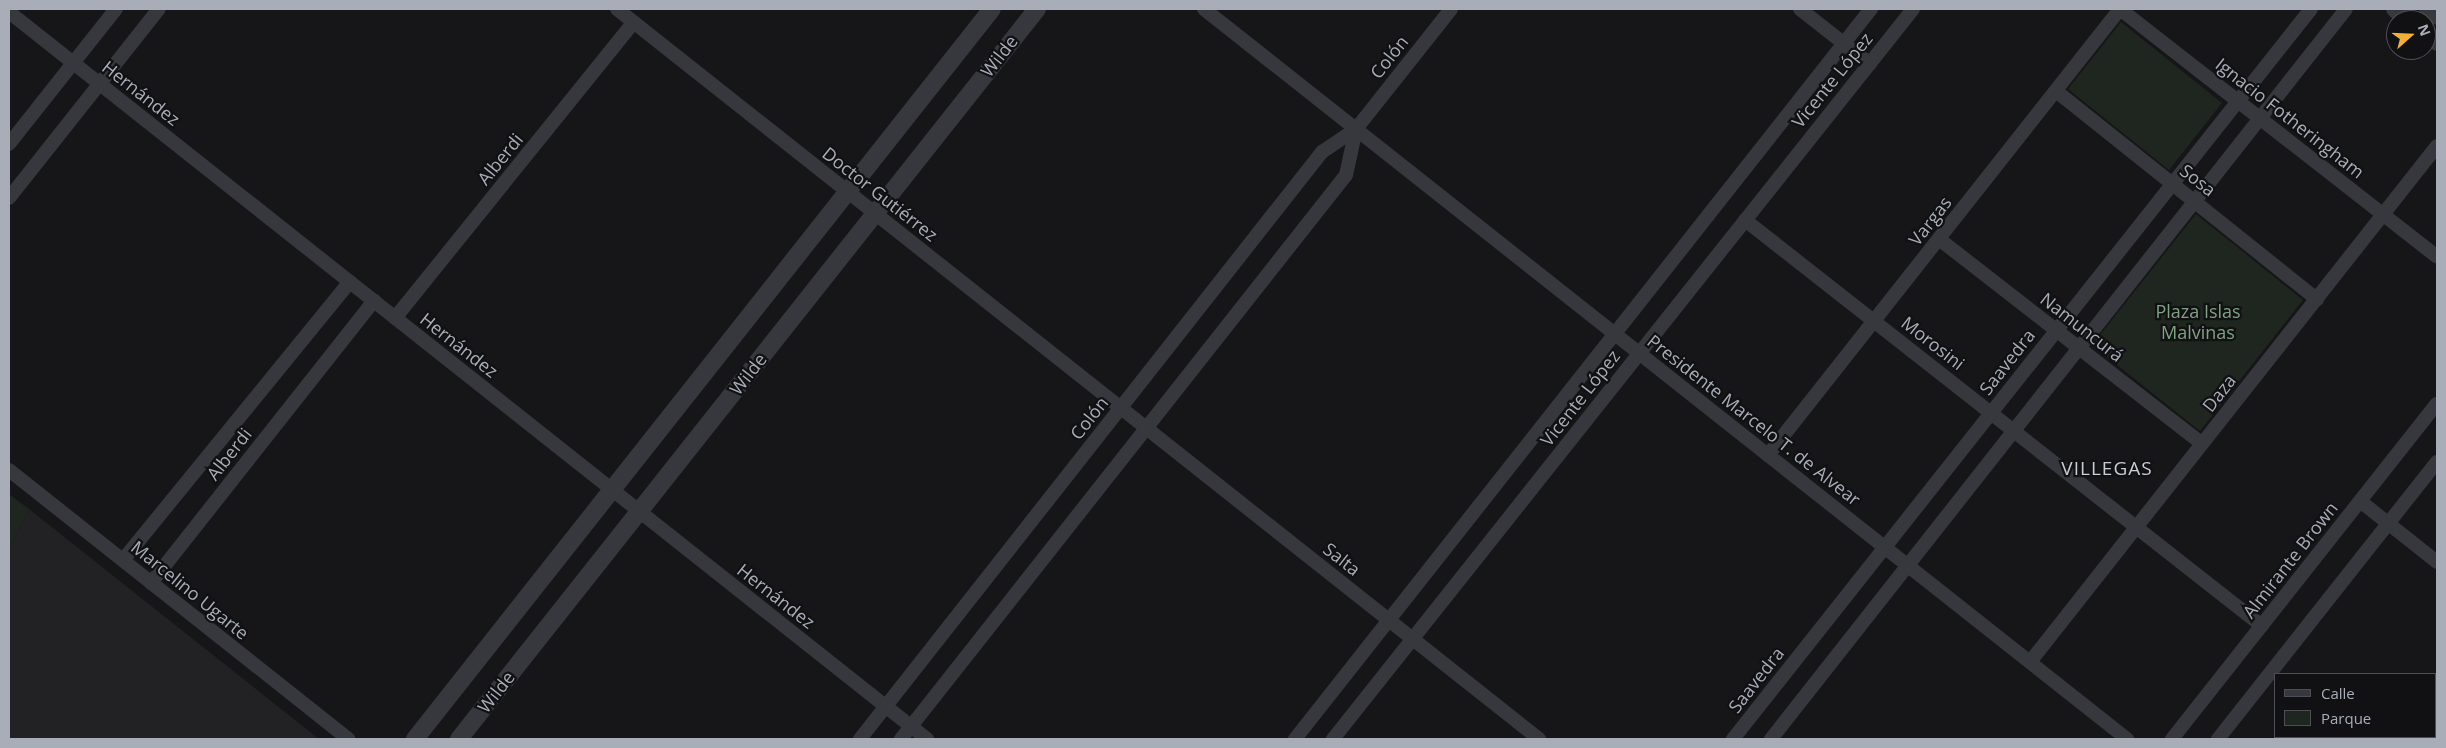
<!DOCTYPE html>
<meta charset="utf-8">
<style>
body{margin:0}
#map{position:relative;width:2446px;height:748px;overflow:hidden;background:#161618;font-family:"Open Sans",sans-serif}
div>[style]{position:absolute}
.built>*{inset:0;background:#222225}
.green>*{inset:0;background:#1e261f}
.minor>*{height:14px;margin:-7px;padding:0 7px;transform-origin:7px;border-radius:7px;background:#37383d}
.tertiary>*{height:18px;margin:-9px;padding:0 9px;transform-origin:9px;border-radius:9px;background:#37383d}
span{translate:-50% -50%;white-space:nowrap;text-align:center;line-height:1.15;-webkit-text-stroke:4.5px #111113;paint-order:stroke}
.street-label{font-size:18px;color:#a8adb8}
.park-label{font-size:18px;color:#7fa381}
.neighbourhood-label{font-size:19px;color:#c9ccd4;letter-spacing:1px}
.frame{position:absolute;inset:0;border:10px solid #a8adb8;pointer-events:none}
.legend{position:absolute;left:2274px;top:673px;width:162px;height:65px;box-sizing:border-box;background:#111113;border:1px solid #4d4f55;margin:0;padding:6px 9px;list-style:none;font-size:15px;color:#a8adb8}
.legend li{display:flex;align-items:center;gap:10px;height:25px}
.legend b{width:25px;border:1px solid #4d4f55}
.north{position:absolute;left:2386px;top:10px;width:50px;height:50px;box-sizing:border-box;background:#111113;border:1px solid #4d4f55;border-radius:50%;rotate:70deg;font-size:14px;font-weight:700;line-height:20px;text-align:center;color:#a8adb8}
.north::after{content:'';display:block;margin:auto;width:18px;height:22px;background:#f2b134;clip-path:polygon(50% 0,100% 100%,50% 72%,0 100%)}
</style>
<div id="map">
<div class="built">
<div style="clip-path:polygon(29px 509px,319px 739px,9px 739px,9px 549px)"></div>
</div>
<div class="green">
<div style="clip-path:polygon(2121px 22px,2222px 103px,2169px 170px,2068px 89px)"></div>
<div style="clip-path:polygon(2196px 214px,2303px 300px,2200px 431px,2092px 345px)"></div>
<div style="clip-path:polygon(9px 494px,29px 509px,9px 549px)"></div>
</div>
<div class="minor">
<div style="left:617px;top:9px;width:1176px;rotate:38.37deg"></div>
<div style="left:1204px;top:9px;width:1177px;rotate:38.34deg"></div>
<div style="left:1800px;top:9px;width:89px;rotate:38.2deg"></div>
<div style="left:2120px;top:9px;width:402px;rotate:38deg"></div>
<div style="left:9px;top:12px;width:1171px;rotate:38.38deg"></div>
<div style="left:2056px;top:91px;width:334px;rotate:38.6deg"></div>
<div style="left:9px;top:144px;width:172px;rotate:-51.6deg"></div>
<div style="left:9px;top:198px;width:241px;rotate:-51.6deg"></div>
<div style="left:1745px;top:220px;width:657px;rotate:38.14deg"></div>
<div style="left:1939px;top:239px;width:333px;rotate:37.9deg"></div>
<div style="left:395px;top:318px;width:380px;rotate:-51.1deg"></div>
<div style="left:1768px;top:455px;width:568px;rotate:-51.72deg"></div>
<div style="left:9px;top:470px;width:433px;rotate:38.4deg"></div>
<div style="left:2360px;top:501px;width:98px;rotate:38.4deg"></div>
<div style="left:123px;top:560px;width:359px;rotate:-50.8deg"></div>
<div style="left:151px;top:583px;width:360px;rotate:-51.7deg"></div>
<div style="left:2030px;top:662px;width:657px;rotate:-51.74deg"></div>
<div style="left:860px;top:739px;width:747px;rotate:-51.8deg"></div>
<div style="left:1322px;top:152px;width:41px;rotate:-34.1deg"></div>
<div style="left:1356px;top:129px;width:153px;rotate:-51.6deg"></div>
<div style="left:901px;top:739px;width:718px;rotate:-51.73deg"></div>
<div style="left:1346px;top:175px;width:47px;rotate:-77.7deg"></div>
<div style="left:1295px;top:739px;width:930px;rotate:-51.73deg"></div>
<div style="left:1333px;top:739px;width:932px;rotate:-51.53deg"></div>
<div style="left:1733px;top:739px;width:931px;rotate:-51.63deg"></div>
<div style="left:1771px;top:739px;width:929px;rotate:-51.77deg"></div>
<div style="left:2172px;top:739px;width:427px;rotate:-51.7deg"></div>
<div style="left:2218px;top:739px;width:353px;rotate:-51.7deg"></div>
</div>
<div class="tertiary">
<div style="left:2395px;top:9px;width:18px;rotate:38deg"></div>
<div style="left:2428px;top:9px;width:11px;rotate:38deg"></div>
<div style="left:2426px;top:33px;width:14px;rotate:39deg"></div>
<div style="left:415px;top:739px;width:930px;rotate:-51.68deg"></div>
<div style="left:459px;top:739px;width:931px;rotate:-51.63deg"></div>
</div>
<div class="street-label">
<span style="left:999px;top:56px;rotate:-52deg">Wilde</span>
<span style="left:1389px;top:57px;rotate:-52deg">Colón</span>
<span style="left:1832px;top:80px;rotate:-51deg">Vicente López</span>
<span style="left:141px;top:93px;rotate:38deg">Hernández</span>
<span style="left:2290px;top:118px;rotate:38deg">Ignacio Fotheringham</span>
<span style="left:500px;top:159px;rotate:-51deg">Alberdi</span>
<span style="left:2198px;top:180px;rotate:38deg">Sosa</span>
<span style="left:880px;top:194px;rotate:38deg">Doctor Gutiérrez</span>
<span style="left:1930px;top:221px;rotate:-52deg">Vargas</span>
<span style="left:2082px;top:327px;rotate:38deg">Namuncurá</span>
<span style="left:1933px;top:343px;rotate:38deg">Morosini</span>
<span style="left:459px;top:345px;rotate:38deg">Hernández</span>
<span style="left:2007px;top:362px;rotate:-52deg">Saavedra</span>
<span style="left:748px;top:374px;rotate:-52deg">Wilde</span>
<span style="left:2219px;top:393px;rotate:-52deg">Daza</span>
<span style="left:1580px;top:398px;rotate:-52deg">Vicente López</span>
<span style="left:1089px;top:418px;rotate:-52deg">Colón</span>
<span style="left:1754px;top:420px;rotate:38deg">Presidente Marcelo T. de Alvear</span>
<span style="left:229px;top:454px;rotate:-52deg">Alberdi</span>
<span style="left:1342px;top:559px;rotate:38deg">Salta</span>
<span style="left:2290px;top:560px;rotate:-52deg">Almirante Brown</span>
<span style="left:190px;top:590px;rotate:39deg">Marcelino Ugarte</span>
<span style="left:776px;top:596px;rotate:38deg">Hernández</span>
<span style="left:1756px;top:680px;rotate:-52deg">Saavedra</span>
<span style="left:496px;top:692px;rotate:-52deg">Wilde</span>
</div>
<div class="park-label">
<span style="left:2198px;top:322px">Plaza Islas<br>Malvinas</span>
</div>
<div class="neighbourhood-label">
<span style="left:2107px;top:469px">VILLEGAS</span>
</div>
<div class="frame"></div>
<ul class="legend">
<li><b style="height:6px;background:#37383d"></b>Calle</li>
<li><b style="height:14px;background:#1e261f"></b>Parque</li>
</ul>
<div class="north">N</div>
</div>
